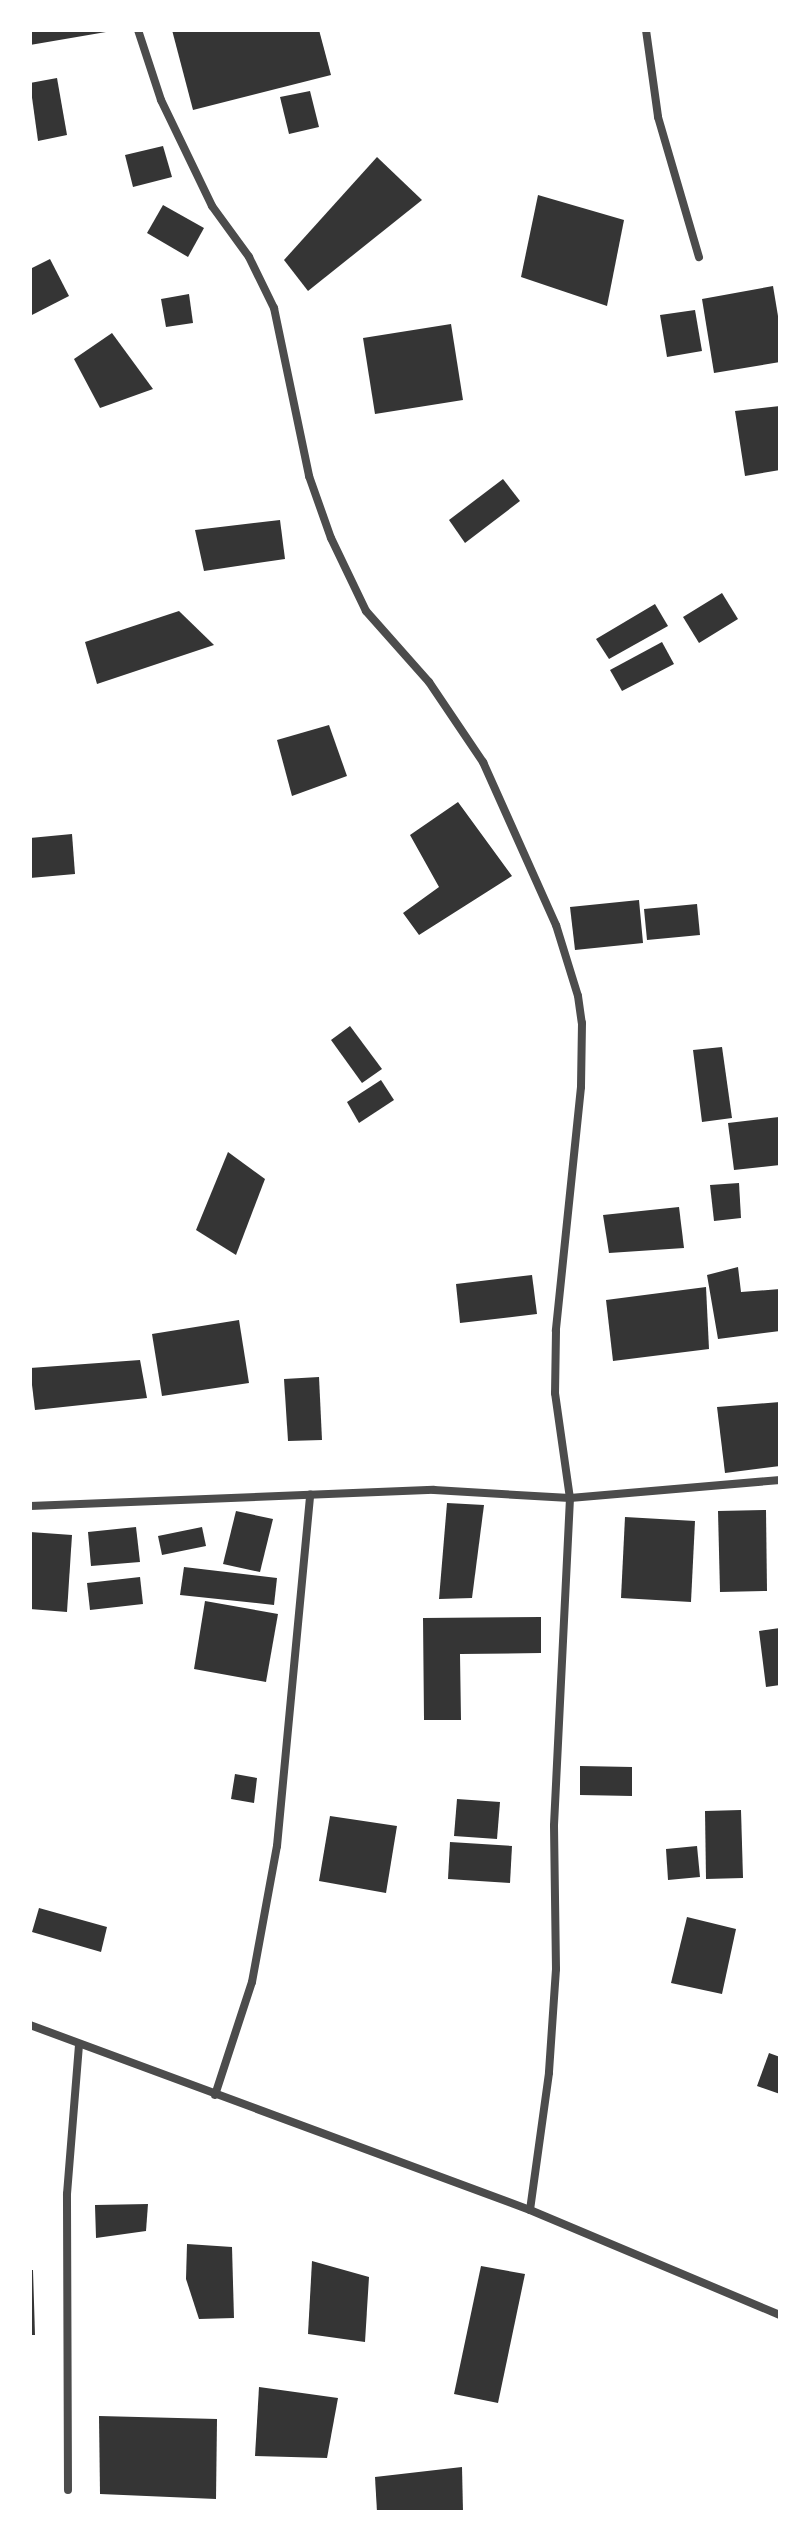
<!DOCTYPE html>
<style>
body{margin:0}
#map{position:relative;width:810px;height:2542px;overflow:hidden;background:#fff;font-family:Commissioner,sans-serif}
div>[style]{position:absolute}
.building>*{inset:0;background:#353535}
.minor>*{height:8px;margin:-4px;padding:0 4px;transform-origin:4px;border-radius:4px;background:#4c4c4c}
span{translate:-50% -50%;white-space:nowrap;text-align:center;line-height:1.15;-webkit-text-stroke:6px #fff;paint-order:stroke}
.frame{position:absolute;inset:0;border:32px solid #fff;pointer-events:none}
</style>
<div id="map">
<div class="building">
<div style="clip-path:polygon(30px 30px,106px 30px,106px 32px,30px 45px)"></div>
<div style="clip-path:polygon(172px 30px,319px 30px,331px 75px,193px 110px)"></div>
<div style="clip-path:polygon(57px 78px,67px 135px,38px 141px,30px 83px)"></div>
<div style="clip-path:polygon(310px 91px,319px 127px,289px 134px,280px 97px)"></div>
<div style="clip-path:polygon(163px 146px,172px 177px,133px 187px,125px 155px)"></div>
<div style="clip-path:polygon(377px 157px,422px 200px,308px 291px,284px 260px)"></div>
<div style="clip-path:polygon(538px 195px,624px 220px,607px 306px,521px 277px)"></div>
<div style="clip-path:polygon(163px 205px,204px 228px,188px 257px,147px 233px)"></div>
<div style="clip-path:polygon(50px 259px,69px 296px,30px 316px,30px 269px)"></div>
<div style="clip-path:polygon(773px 286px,780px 328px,780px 362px,714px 373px,702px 299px)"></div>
<div style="clip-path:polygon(189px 294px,193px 323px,166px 327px,161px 299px)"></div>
<div style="clip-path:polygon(695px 310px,702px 351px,667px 357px,660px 315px)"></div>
<div style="clip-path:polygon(451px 324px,463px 400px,375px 414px,363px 338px)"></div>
<div style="clip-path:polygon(112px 333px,153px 389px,100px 408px,74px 359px)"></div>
<div style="clip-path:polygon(780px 406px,780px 470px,745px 476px,735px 411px)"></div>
<div style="clip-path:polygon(503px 479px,520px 501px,465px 543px,449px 520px)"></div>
<div style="clip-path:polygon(280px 520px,285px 559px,204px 571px,195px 530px)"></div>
<div style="clip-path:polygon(722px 593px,738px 619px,699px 643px,683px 617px)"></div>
<div style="clip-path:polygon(655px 604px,668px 626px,609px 659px,596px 639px)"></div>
<div style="clip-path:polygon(179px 611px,214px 645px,97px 684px,85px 642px)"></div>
<div style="clip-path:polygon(662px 642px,674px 664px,622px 691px,610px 670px)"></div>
<div style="clip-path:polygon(329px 725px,347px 776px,292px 796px,277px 740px)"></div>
<div style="clip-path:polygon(458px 802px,512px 876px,419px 935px,403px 913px,439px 887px,410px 835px)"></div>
<div style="clip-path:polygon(72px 834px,75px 874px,30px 878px,30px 838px)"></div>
<div style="clip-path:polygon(639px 900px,643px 943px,575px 950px,570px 907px)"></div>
<div style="clip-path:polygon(697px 904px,700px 935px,647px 940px,644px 909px)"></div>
<div style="clip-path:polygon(350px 1026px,382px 1069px,362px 1083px,331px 1040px)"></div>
<div style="clip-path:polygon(722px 1047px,732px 1118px,702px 1122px,693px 1050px)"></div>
<div style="clip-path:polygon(381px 1080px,394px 1100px,359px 1123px,347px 1102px)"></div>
<div style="clip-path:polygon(779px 1117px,780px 1165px,734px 1170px,728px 1123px)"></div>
<div style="clip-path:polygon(228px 1152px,265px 1179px,236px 1255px,196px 1230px)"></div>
<div style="clip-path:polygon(739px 1183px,741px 1218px,714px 1221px,710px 1185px)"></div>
<div style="clip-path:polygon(679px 1207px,684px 1248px,609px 1253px,603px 1215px)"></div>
<div style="clip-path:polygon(738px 1267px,741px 1292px,780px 1289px,780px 1331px,718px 1339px,707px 1275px)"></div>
<div style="clip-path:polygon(532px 1275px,537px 1314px,460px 1323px,456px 1284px)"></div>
<div style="clip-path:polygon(706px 1287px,709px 1349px,613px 1361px,606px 1300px)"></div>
<div style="clip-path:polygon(239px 1320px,249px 1383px,162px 1396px,152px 1334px)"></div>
<div style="clip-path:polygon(140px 1360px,147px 1398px,35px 1410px,30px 1368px)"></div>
<div style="clip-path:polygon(319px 1377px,322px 1440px,288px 1441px,284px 1379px)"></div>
<div style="clip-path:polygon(780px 1402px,780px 1466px,725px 1473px,717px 1407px)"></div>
<div style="clip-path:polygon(447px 1503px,484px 1505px,472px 1598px,439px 1599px)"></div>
<div style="clip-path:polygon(766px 1510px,767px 1591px,720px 1592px,718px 1511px)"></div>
<div style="clip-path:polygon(236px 1511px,273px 1519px,260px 1572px,223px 1564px)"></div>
<div style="clip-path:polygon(625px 1517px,695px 1521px,691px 1602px,621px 1598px)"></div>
<div style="clip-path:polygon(136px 1527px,140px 1562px,91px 1566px,88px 1532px)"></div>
<div style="clip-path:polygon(202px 1527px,206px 1546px,162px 1555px,158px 1536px)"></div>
<div style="clip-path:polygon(30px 1532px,72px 1535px,67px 1612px,30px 1609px)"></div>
<div style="clip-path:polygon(184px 1567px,277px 1578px,274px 1605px,180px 1595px)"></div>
<div style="clip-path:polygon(140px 1577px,143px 1604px,90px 1610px,87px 1583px)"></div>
<div style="clip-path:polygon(205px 1601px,278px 1614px,266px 1682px,194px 1669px)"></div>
<div style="clip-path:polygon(541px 1617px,541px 1653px,460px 1654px,461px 1720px,424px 1720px,423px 1618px)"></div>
<div style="clip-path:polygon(780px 1628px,780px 1685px,766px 1687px,759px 1631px)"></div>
<div style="clip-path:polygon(580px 1766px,632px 1767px,632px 1796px,580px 1795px)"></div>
<div style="clip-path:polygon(235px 1774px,257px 1778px,254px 1803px,231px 1799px)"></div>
<div style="clip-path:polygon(457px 1799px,500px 1802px,497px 1839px,454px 1836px)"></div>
<div style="clip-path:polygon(741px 1810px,743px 1878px,706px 1879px,705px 1811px)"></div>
<div style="clip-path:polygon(330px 1816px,397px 1826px,386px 1893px,319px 1881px)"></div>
<div style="clip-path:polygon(450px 1842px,512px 1846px,510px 1883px,448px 1879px)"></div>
<div style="clip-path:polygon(697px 1846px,700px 1877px,668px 1880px,666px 1849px)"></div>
<div style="clip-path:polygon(39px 1908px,107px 1927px,101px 1952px,32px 1932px)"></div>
<div style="clip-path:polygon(687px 1917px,736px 1929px,722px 1994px,671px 1983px)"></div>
<div style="clip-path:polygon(769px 2053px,780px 2057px,780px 2094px,757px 2086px)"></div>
<div style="clip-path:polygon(148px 2204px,146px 2231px,96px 2238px,95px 2205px)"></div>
<div style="clip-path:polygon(187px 2244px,232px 2247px,234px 2318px,199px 2319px,186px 2279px)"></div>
<div style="clip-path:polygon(312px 2261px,369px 2277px,365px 2342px,308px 2334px)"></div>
<div style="clip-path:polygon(481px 2266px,525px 2274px,498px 2403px,454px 2394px)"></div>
<div style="clip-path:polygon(30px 2270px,33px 2270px,35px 2335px,30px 2335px)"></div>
<div style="clip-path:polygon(259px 2387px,338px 2398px,327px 2458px,255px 2456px)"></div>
<div style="clip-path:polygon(99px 2416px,217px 2419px,216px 2499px,100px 2494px)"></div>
<div style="clip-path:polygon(462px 2467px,463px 2512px,377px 2512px,375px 2477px)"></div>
</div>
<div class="minor">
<div style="left:138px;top:30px;width:74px;rotate:71.8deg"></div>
<div style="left:161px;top:100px;width:118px;rotate:64.3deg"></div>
<div style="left:212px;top:206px;width:63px;rotate:54deg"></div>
<div style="left:249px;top:257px;width:57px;rotate:63.9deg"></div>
<div style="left:274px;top:308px;width:172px;rotate:78.2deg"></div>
<div style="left:309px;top:476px;width:66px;rotate:70.5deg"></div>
<div style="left:331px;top:538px;width:81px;rotate:64.4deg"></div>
<div style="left:366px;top:611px;width:95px;rotate:48.4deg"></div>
<div style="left:429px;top:682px;width:97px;rotate:56deg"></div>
<div style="left:483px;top:762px;width:179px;rotate:65.9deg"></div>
<div style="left:556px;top:925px;width:74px;rotate:72.8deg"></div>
<div style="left:578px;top:996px;width:27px;rotate:82deg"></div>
<div style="left:582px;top:1023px;width:64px;rotate:90.9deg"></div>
<div style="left:581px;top:1087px;width:245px;rotate:95.9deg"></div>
<div style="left:556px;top:1331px;width:62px;rotate:90.9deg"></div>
<div style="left:555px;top:1393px;width:106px;rotate:81.9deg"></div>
<div style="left:570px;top:1498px;width:328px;rotate:92.8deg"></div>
<div style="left:554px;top:1826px;width:143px;rotate:89.2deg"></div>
<div style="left:556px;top:1969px;width:104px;rotate:93.9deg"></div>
<div style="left:549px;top:2073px;width:138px;rotate:97.9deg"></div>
<div style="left:646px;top:30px;width:88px;rotate:82.1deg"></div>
<div style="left:658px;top:117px;width:146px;rotate:73.7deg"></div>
<div style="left:30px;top:1506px;width:404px;rotate:-2.3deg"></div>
<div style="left:434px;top:1490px;width:136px;rotate:3.4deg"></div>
<div style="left:570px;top:1498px;width:211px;rotate:-4.9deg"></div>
<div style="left:30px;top:2025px;width:533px;rotate:20.3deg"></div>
<div style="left:530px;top:2210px;width:271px;rotate:22.8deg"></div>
<div style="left:215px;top:2095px;width:119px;rotate:-71.9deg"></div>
<div style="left:252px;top:1982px;width:138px;rotate:-79.6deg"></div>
<div style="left:277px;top:1846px;width:353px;rotate:-84.6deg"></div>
<div style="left:68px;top:2490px;width:296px;rotate:-90.2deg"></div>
<div style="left:67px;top:2194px;width:148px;rotate:-85.4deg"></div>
</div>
<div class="frame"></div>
</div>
